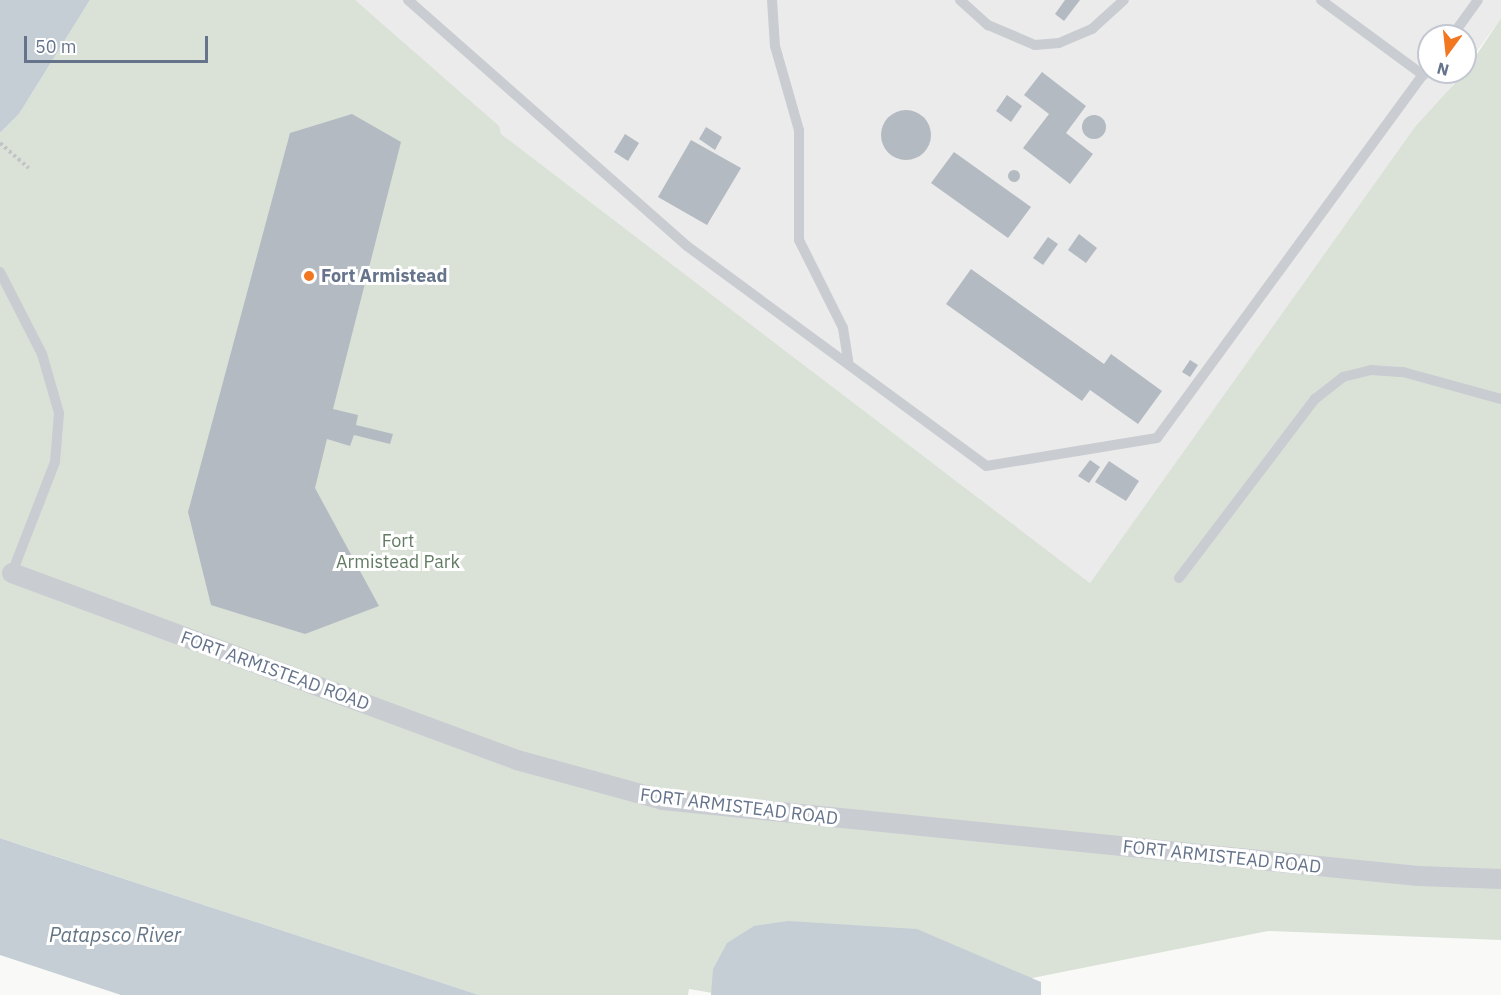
<!DOCTYPE html>
<style>
body{margin:0}
#map{position:relative;width:1501px;height:995px;overflow:hidden;background:#f9faf7;font-family:"IBM Plex Sans",sans-serif}
div>[style]{position:absolute}
.built>*{inset:0;background:#eaebea}
.green>*{inset:0;background:#dae2d8}
.water>*{inset:0;background:#c6ced5}
.building>*{inset:0;background:#b4bac2}
.round{border-radius:50%}
.path>*{height:4px;margin-top:-2px;transform-origin:0;background:repeating-linear-gradient(90deg,#c2c4c7 0 3px,transparent 0 6px)}
.lane>*{height:10px;margin:-5px;padding:0 5px;transform-origin:5px;border-radius:5px;background:#c9ccd1}
.street>*{height:20px;margin:-10px;padding:0 10px;transform-origin:10px;border-radius:10px;background:#c9ccd1}
.dots>*{width:16px;height:16px;translate:-50% -50%;box-sizing:border-box;border:3px solid #fff;border-radius:50%}
span{translate:-50% -50%;white-space:nowrap;text-align:center;line-height:1.15;-webkit-text-stroke:6px #fff;paint-order:stroke}
.poi-label{font-size:18px;color:#66748b;font-weight:700}
.left{translate:0 -50%;text-align:left}
.park-label{font-size:18px;color:#627b62}
.street-label{font-size:18px;color:#66748b}
.water-label{font-size:20px;color:#637585;font-style:italic}
.north{position:absolute;left:1417px;top:24px;width:60px;height:60px;box-sizing:border-box;background:#fff;border:2px solid #c2c7d1;border-radius:50%;rotate:195deg;font-size:16px;font-weight:700;line-height:24px;text-align:center;color:#66748b}
.north::after{content:'';display:block;margin:auto;width:21px;height:27px;background:#f17720;clip-path:polygon(50% 0,100% 100%,50% 72%,0 100%)}
.scale{position:absolute;left:24px;top:36px;width:184px;height:27px;box-sizing:border-box;border:3px solid #66748b;border-top:0;padding-left:8px;font-size:18px;line-height:21px;white-space:nowrap;color:#66748b;-webkit-text-stroke:4px #fff;paint-order:stroke}
</style>
<div id="map">
<div class="built">
<div style="clip-path:polygon(325px 0,1501px 0,1501px 18px,1465px 68px,1465px 36px,1429px 36px,1429px 72px,1462px 72px,1090px 583px)"></div>
</div>
<div class="green">
<div style="clip-path:polygon(90px 0,355px 0,499px 126px,501px 134px,1090px 583px,1415px 127px,1465px 72px,1501px 18px,1501px 940px,1268px 931px,947px 995px,724px 995px,689px 989px,688px 995px,479px 995px,0 838px,0 133px,19px 114px)"></div>
</div>
<div class="water">
<div style="clip-path:polygon(0 0,90px 0,19px 114px,0 133px)"></div>
<div style="clip-path:polygon(0 838px,33px 849px,479px 995px,121px 995px,0 955px)"></div>
<div style="clip-path:polygon(788px 921px,917px 929px,1041px 982px,1041px 995px,711px 995px,713px 969px,727px 943px,754px 926px)"></div>
</div>
<div class="building">
<div style="clip-path:polygon(1065px 0,1080px 0,1064px 21px,1055px 14px)"></div>
<div style="clip-path:polygon(1042px 72px,1086px 106px,1066px 133px,1093px 154px,1070px 184px,1023px 148px,1049px 114px,1024px 95px)"></div>
<div style="clip-path:polygon(1007px 95px,1022px 106px,1011px 122px,996px 111px)"></div>
<div class="round" style="left:881px;top:110px;width:50px;height:50px"></div>
<div style="clip-path:polygon(352px 114px,401px 142px,333px 409px,358px 415px,356px 425px,393px 434px,390px 444px,354px 435px,350px 446px,327px 439px,315px 488px,379px 606px,305px 634px,211px 605px,188px 512px,290px 133px)"></div>
<div class="round" style="left:1082px;top:115px;width:24px;height:24px"></div>
<div style="clip-path:polygon(706px 127px,722px 137px,715px 150px,699px 139px)"></div>
<div style="clip-path:polygon(625px 134px,639px 143px,628px 161px,614px 152px)"></div>
<div style="clip-path:polygon(691px 140px,741px 168px,707px 225px,658px 197px)"></div>
<div style="clip-path:polygon(954px 152px,1031px 207px,1008px 238px,931px 183px)"></div>
<div class="round" style="left:1008px;top:170px;width:12px;height:12px"></div>
<div style="clip-path:polygon(1079px 234px,1097px 248px,1086px 263px,1068px 250px)"></div>
<div style="clip-path:polygon(1048px 237px,1058px 244px,1043px 265px,1033px 258px)"></div>
<div style="clip-path:polygon(971px 269px,1104px 364px,1111px 354px,1162px 391px,1138px 424px,1090px 390px,1082px 401px,946px 304px)"></div>
<div style="clip-path:polygon(1190px 360px,1198px 365px,1190px 377px,1182px 372px)"></div>
<div style="clip-path:polygon(1090px 460px,1100px 467px,1089px 483px,1078px 476px)"></div>
<div style="clip-path:polygon(1109px 461px,1139px 481px,1126px 501px,1095px 482px)"></div>
</div>
<div class="path">
<div style="left:0;top:143px;width:38px;rotate:41deg"></div>
</div>
<div class="lane">
<div style="left:408px;top:0;width:372px;rotate:41.4deg"></div>
<div style="left:687px;top:246px;width:371px;rotate:36.3deg"></div>
<div style="left:986px;top:466px;width:173px;rotate:-9.3deg"></div>
<div style="left:1157px;top:438px;width:460px;rotate:-53.8deg"></div>
<div style="left:772px;top:0;width:46px;rotate:86.3deg"></div>
<div style="left:775px;top:46px;width:87px;rotate:74.1deg"></div>
<div style="left:799px;top:130px;width:110px;rotate:90deg"></div>
<div style="left:799px;top:240px;width:98px;rotate:63.4deg"></div>
<div style="left:843px;top:328px;width:33px;rotate:81deg"></div>
<div style="left:960px;top:0;width:38px;rotate:42deg"></div>
<div style="left:988px;top:25px;width:51px;rotate:23.1deg"></div>
<div style="left:1035px;top:45px;width:24px;rotate:-5deg"></div>
<div style="left:1059px;top:43px;width:36px;rotate:-23deg"></div>
<div style="left:1092px;top:29px;width:43px;rotate:-42.2deg"></div>
<div style="left:1321px;top:0;width:127px;rotate:36.3deg"></div>
<div style="left:1452px;top:36px;width:44px;rotate:-54.2deg"></div>
<div style="left:0;top:272px;width:92px;rotate:62.9deg"></div>
<div style="left:42px;top:354px;width:61px;rotate:73.9deg"></div>
<div style="left:59px;top:413px;width:49px;rotate:94.7deg"></div>
<div style="left:55px;top:462px;width:119px;rotate:111.2deg"></div>
<div style="left:1179px;top:578px;width:225px;rotate:-52.8deg"></div>
<div style="left:1315px;top:399px;width:36px;rotate:-38deg"></div>
<div style="left:1343px;top:377px;width:29px;rotate:-14deg"></div>
<div style="left:1371px;top:370px;width:32px;rotate:4deg"></div>
<div style="left:1403px;top:372px;width:102px;rotate:15.4deg"></div>
</div>
<div class="street">
<div style="left:12px;top:573px;width:539px;rotate:20.32deg"></div>
<div style="left:517px;top:760px;width:151px;rotate:15.3deg"></div>
<div style="left:663px;top:800px;width:759px;rotate:5.75deg"></div>
<div style="left:1418px;top:876px;width:83px;rotate:2.1deg"></div>
</div>
<div class="dots">
<div style="left:309px;top:276px;background:#f17720"></div>
</div>
<div class="poi-label">
<span class="left" style="left:321px;top:276px">Fort Armistead</span>
</div>
<div class="park-label">
<span style="left:398px;top:552px">Fort<br>Armistead Park</span>
</div>
<div class="street-label">
<span style="left:275px;top:671px;rotate:20deg">FORT ARMISTEAD ROAD</span>
<span style="left:739px;top:807px;rotate:7deg">FORT ARMISTEAD ROAD</span>
<span style="left:1222px;top:857px;rotate:6deg">FORT ARMISTEAD ROAD</span>
</div>
<div class="water-label">
<span style="left:115px;top:934px">Patapsco River</span>
</div>
<div class="north">N</div>
<div class="scale">50 m</div>
</div>
